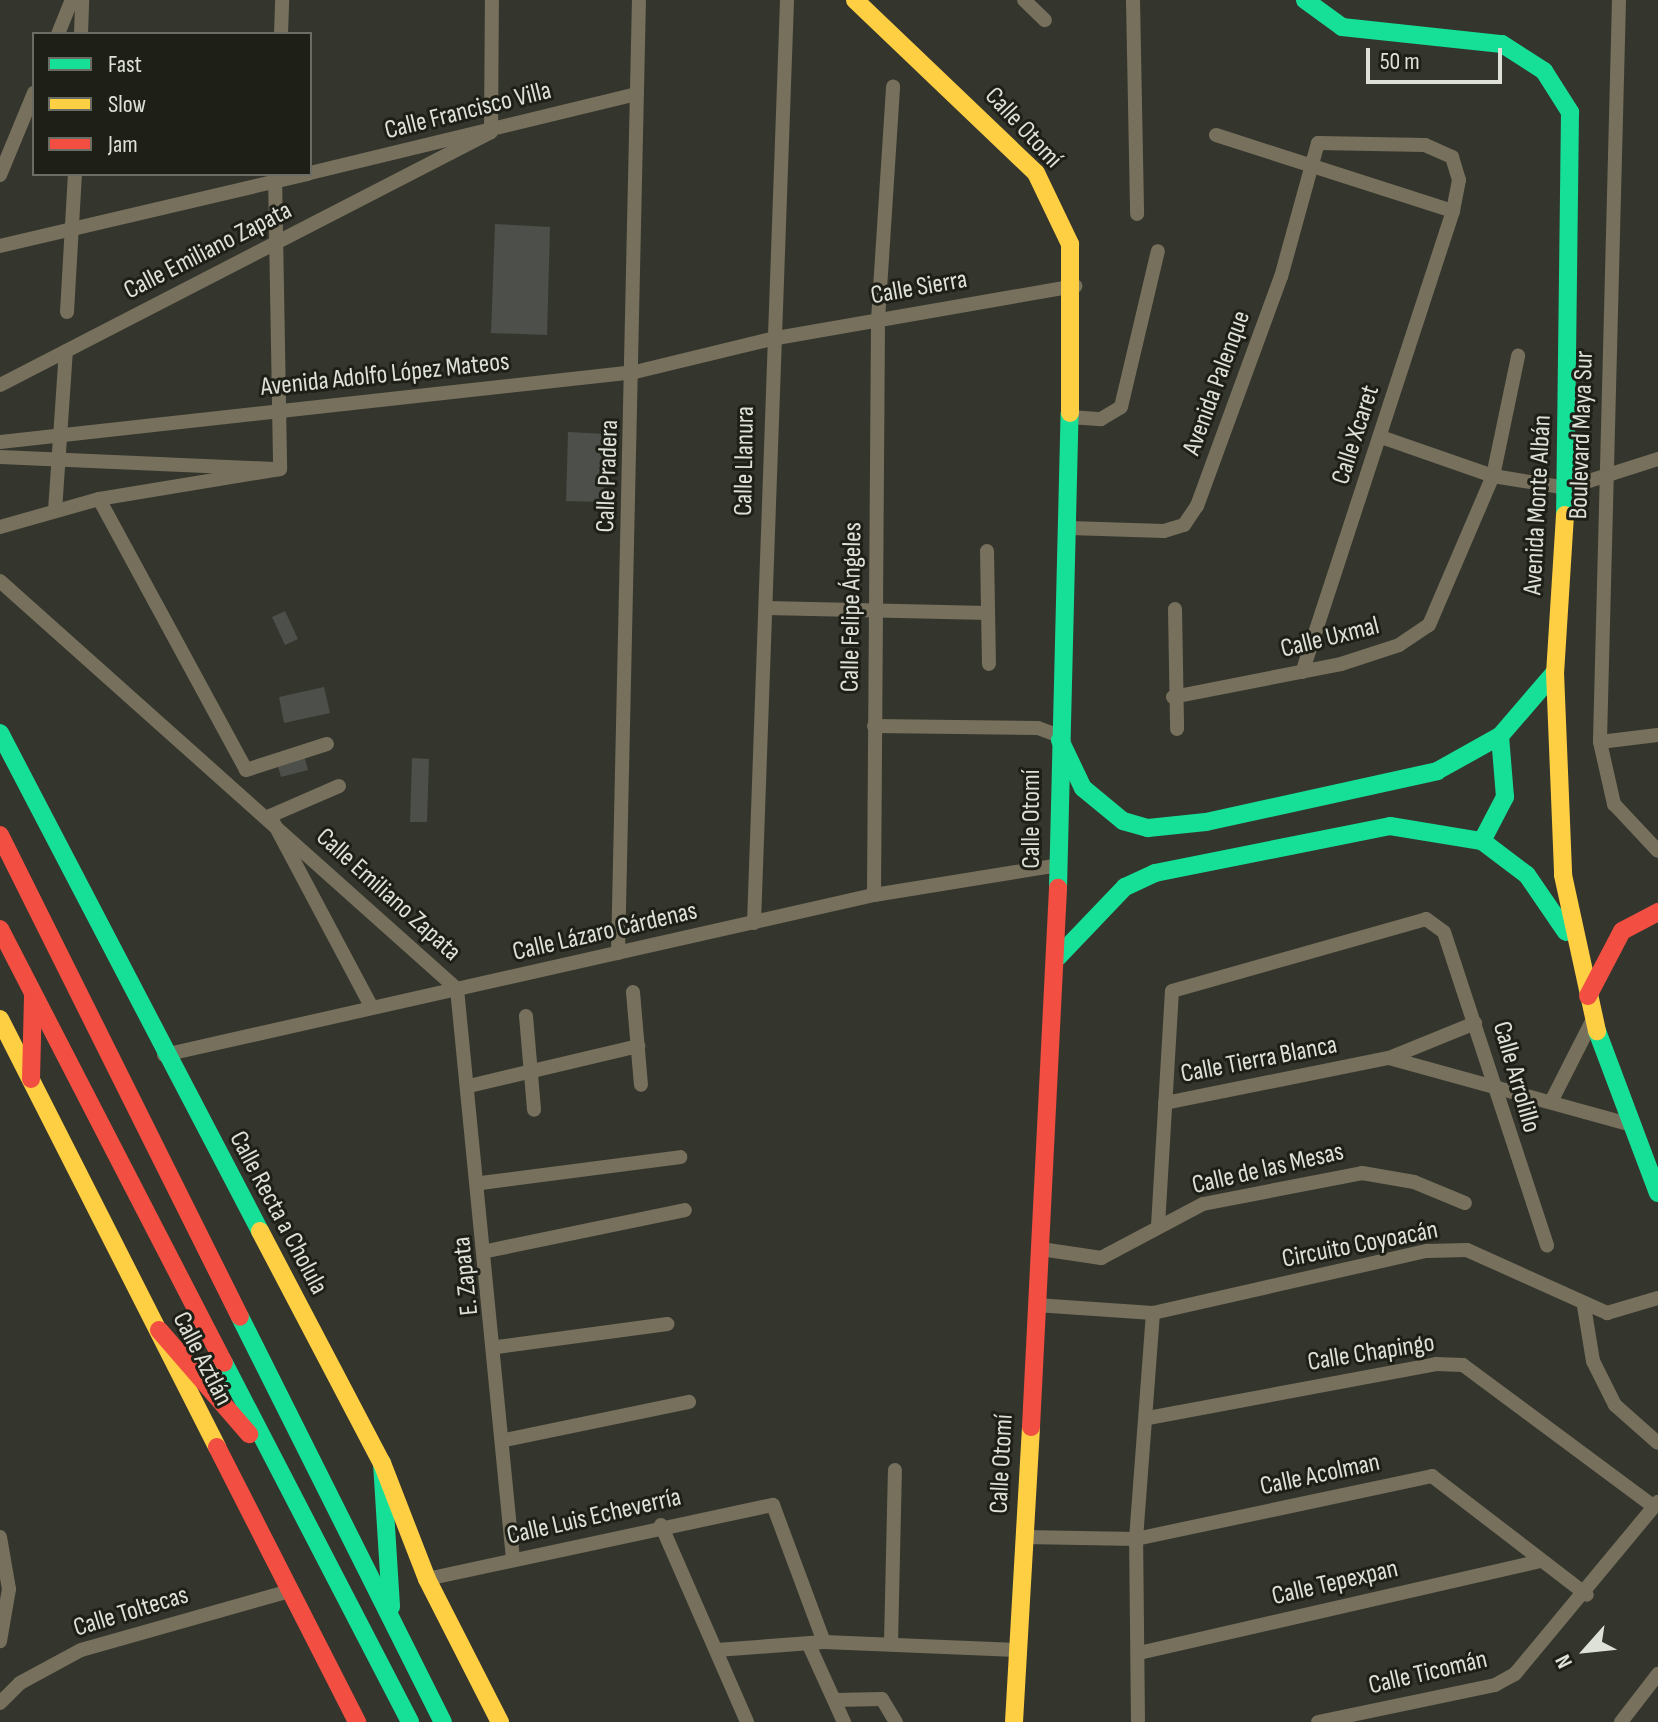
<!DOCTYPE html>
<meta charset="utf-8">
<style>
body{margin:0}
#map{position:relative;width:1658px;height:1722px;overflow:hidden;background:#34362d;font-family:"Sofia Sans Condensed",sans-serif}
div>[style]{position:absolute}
.building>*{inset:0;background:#4c4f4a}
.street>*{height:14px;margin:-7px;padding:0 7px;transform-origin:7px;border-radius:7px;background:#77705d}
.fast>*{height:18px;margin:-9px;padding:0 9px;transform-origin:9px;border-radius:9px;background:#16e098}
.slow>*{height:18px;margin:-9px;padding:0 9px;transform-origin:9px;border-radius:9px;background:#ffcf43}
.jam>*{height:18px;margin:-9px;padding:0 9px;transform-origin:9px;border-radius:9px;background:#f24e42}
span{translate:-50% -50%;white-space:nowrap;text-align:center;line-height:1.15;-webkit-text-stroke:6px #1e2018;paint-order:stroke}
.street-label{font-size:26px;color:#dee1d7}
.legend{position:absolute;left:32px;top:32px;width:280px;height:144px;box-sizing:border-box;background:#1e2018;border:2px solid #6b6d64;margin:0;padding:10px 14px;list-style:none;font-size:24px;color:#dee1d7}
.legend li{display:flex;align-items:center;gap:16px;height:40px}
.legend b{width:40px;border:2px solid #6b6d64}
.north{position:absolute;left:1546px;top:1610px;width:80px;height:80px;-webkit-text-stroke:6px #1e2018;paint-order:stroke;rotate:243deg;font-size:22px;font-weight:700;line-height:32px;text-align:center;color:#dee1d7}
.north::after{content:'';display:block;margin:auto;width:28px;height:36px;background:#dee1d7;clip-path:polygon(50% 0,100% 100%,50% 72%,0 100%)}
.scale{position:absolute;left:1366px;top:48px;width:136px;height:36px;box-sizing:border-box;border:4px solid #dee1d7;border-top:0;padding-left:10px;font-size:24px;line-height:28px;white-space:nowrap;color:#dee1d7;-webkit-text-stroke:6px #1e2018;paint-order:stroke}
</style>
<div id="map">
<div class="building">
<div style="clip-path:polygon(495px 224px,550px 227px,547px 335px,491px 333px)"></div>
<div style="clip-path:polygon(568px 432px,606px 434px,604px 502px,566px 501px)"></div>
<div style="clip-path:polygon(285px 611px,298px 639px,285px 645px,272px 617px)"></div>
<div style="clip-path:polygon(324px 687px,330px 713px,284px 723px,279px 697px)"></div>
<div style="clip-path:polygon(304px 756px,308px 770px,281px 777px,277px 763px)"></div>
<div style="clip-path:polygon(412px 758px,429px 759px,427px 822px,410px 822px)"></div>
</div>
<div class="street">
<div style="left:1024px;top:0;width:29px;rotate:44deg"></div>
<div style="left:1133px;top:0;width:214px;rotate:88.9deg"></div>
<div style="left:1619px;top:0;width:742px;rotate:91.47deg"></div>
<div style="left:1600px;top:742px;width:64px;rotate:77.3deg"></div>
<div style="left:1614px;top:804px;width:64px;rotate:46.9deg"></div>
<div style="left:58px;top:34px;width:37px;rotate:-68deg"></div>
<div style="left:81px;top:34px;width:34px;rotate:-88deg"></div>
<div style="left:281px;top:34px;width:34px;rotate:-88deg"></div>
<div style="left:1216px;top:135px;width:249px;rotate:17.8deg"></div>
<div style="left:310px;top:173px;width:336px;rotate:-13.6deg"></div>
<div style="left:275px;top:174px;width:295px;rotate:89deg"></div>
<div style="left:0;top:175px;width:89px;rotate:-67.5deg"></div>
<div style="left:0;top:246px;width:316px;rotate:-13.2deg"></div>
<div style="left:67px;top:312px;width:138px;rotate:-86.7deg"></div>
<div style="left:0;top:385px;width:552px;rotate:-27.26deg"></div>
<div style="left:491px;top:132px;width:132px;rotate:-89.6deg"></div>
<div style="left:1070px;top:417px;width:31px;rotate:4deg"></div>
<div style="left:1101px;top:419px;width:23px;rotate:-31deg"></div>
<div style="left:1121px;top:407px;width:160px;rotate:-76.7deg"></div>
<div style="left:1381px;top:437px;width:119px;rotate:19.2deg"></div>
<div style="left:1493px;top:476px;width:75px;rotate:9.2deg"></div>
<div style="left:1567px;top:488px;width:96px;rotate:-17.7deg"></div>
<div style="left:0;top:442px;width:639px;rotate:-6.29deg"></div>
<div style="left:635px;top:372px;width:140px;rotate:-13.6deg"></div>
<div style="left:771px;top:339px;width:309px;rotate:-9.9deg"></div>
<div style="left:0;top:457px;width:280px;rotate:2.5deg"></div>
<div style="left:280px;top:469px;width:183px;rotate:170.6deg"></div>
<div style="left:99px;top:499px;width:103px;rotate:164.2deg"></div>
<div style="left:99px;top:499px;width:308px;rotate:61.5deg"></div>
<div style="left:246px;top:770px;width:85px;rotate:-17.8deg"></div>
<div style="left:55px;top:511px;width:160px;rotate:-86.1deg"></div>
<div style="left:1069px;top:528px;width:95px;rotate:1.8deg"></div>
<div style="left:1164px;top:531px;width:21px;rotate:-17deg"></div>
<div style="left:1184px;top:525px;width:23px;rotate:-56deg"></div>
<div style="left:1197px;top:506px;width:244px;rotate:-69.9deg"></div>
<div style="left:1281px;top:277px;width:139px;rotate:-74.6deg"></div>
<div style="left:1318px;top:143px;width:107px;rotate:1.1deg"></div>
<div style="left:1425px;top:145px;width:30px;rotate:24deg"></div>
<div style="left:1452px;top:157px;width:24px;rotate:73deg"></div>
<div style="left:1459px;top:180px;width:32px;rotate:101deg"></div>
<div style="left:1453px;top:211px;width:485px;rotate:108.1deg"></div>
<div style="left:987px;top:551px;width:113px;rotate:89deg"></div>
<div style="left:0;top:581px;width:613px;rotate:41.76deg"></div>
<div style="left:457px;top:989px;width:573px;rotate:84.39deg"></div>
<div style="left:767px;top:608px;width:221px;rotate:1.3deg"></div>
<div style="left:1175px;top:609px;width:120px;rotate:89deg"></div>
<div style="left:1173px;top:697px;width:171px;rotate:-11.1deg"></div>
<div style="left:1341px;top:664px;width:61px;rotate:-18.1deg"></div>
<div style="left:1399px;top:645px;width:36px;rotate:-34deg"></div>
<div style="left:1429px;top:625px;width:162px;rotate:-66.8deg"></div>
<div style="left:1493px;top:476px;width:123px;rotate:-78.2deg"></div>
<div style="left:874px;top:726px;width:164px;rotate:0.7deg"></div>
<div style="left:1038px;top:728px;width:20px;rotate:20deg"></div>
<div style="left:1600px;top:742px;width:58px;rotate:-6.9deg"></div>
<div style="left:339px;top:786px;width:75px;rotate:156.5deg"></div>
<div style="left:270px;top:816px;width:217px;rotate:62deg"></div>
<div style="left:874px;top:895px;width:575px;rotate:-89.6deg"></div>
<div style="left:878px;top:320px;width:234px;rotate:-86.3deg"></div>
<div style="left:754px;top:923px;width:924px;rotate:-87.95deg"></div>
<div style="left:618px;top:953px;width:953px;rotate:-88.74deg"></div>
<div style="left:633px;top:992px;width:93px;rotate:85.1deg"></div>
<div style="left:526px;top:1016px;width:94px;rotate:85.1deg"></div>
<div style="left:164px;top:1055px;width:728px;rotate:-12.7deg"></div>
<div style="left:874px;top:895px;width:187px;rotate:-9.2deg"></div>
<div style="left:1389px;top:1058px;width:93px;rotate:-22.1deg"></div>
<div style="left:469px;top:1086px;width:174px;rotate:-13.3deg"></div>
<div style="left:1553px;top:1098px;width:89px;rotate:-63.1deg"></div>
<div style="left:1165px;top:1103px;width:228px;rotate:-11.4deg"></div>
<div style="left:1389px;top:1058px;width:252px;rotate:15.4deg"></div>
<div style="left:481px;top:1183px;width:201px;rotate:-7.4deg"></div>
<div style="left:1158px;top:1226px;width:235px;rotate:-86.6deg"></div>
<div style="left:1172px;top:991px;width:264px;rotate:-15.8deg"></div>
<div style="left:1426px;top:919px;width:22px;rotate:36deg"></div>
<div style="left:1444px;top:932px;width:330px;rotate:71.8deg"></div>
<div style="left:1041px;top:1249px;width:61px;rotate:8.5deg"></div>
<div style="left:1101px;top:1258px;width:115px;rotate:-27.9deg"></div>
<div style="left:1203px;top:1204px;width:162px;rotate:-11deg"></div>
<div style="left:1362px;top:1173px;width:53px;rotate:9.8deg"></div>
<div style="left:1414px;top:1182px;width:55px;rotate:22.4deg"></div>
<div style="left:487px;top:1251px;width:202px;rotate:-11.7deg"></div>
<div style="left:1036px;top:1305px;width:117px;rotate:3.9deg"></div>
<div style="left:1153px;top:1313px;width:281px;rotate:-12.8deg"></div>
<div style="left:1427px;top:1251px;width:40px;rotate:-1.4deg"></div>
<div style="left:1467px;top:1250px;width:154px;rotate:24.2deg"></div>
<div style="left:1607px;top:1313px;width:53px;rotate:-16.4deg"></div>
<div style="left:1584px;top:1306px;width:56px;rotate:80.7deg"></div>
<div style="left:1593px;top:1361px;width:49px;rotate:63.4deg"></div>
<div style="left:1615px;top:1405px;width:57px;rotate:41.5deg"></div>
<div style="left:497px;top:1347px;width:172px;rotate:-7.7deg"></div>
<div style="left:1148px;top:1418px;width:293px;rotate:-10.6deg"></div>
<div style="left:1436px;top:1364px;width:27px;rotate:2deg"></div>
<div style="left:1463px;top:1365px;width:238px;rotate:36.6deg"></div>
<div style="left:505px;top:1440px;width:188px;rotate:-11.7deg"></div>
<div style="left:661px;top:1525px;width:215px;rotate:66.4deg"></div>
<div style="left:0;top:1537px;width:53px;rotate:80.2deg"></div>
<div style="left:9px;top:1589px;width:53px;rotate:99.8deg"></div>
<div style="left:1024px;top:1537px;width:112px;rotate:1deg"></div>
<div style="left:1136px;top:1539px;width:303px;rotate:-12deg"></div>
<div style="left:1432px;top:1476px;width:195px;rotate:37.5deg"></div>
<div style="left:427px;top:1579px;width:354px;rotate:-12.1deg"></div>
<div style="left:773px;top:1505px;width:146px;rotate:69.6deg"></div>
<div style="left:891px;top:1643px;width:173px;rotate:-88.7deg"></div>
<div style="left:809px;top:1645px;width:85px;rotate:65.6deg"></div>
<div style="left:717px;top:1650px;width:107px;rotate:-4.3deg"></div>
<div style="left:824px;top:1642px;width:193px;rotate:2.4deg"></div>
<div style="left:1139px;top:1653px;width:412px;rotate:-12.9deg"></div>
<div style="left:835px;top:1700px;width:47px;rotate:-1.2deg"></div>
<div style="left:882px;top:1699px;width:27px;rotate:59deg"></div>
<div style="left:0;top:1703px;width:28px;rotate:-45deg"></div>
<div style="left:20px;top:1683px;width:69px;rotate:-28.4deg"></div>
<div style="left:81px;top:1650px;width:216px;rotate:-15.8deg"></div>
<div style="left:1138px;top:1722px;width:183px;rotate:-90.6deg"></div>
<div style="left:1136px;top:1539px;width:227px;rotate:-85.7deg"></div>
<div style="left:1318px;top:1722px;width:181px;rotate:-11.8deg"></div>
<div style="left:1495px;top:1685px;width:23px;rotate:-29deg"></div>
<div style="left:1515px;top:1674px;width:224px;rotate:-50.3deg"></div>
<div style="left:1621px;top:1722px;width:61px;rotate:-52.4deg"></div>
</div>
<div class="fast">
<div style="left:1305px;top:0;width:46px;rotate:36.1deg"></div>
<div style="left:1342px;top:27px;width:161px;rotate:6.1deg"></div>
<div style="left:1502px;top:44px;width:50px;rotate:32.7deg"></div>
<div style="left:1544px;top:71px;width:49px;rotate:57.6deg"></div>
<div style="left:1570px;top:112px;width:403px;rotate:90.7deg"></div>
<div style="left:0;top:733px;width:562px;rotate:62.43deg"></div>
<div style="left:1060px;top:740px;width:53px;rotate:64.4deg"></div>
<div style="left:1083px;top:788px;width:52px;rotate:39.5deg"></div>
<div style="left:1123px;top:821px;width:26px;rotate:16deg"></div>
<div style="left:1148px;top:828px;width:58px;rotate:-5.9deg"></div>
<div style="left:1206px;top:822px;width:237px;rotate:-12.4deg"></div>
<div style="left:1437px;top:771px;width:72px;rotate:-29.1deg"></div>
<div style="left:1500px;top:736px;width:84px;rotate:-49.3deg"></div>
<div style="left:1482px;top:841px;width:50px;rotate:-62.4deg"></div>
<div style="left:1505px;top:797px;width:61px;rotate:-94.7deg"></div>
<div style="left:1058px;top:888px;width:475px;rotate:-88.6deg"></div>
<div style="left:1058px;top:957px;width:97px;rotate:-46.3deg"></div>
<div style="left:1125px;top:887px;width:33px;rotate:-25deg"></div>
<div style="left:1155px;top:873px;width:240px;rotate:-11.3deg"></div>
<div style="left:1390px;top:826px;width:93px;rotate:9.3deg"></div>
<div style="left:1482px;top:841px;width:56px;rotate:37.1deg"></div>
<div style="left:1527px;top:875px;width:69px;rotate:55.6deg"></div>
<div style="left:1597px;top:1031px;width:173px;rotate:69.4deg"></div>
<div style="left:240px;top:1317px;width:453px;rotate:63.4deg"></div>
<div style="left:224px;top:1363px;width:404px;rotate:62.6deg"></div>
<div style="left:382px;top:1463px;width:144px;rotate:86.4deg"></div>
</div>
<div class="slow">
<div style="left:855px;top:0;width:250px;rotate:43.7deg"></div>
<div style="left:1036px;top:173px;width:79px;rotate:64.4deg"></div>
<div style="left:1070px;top:244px;width:169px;rotate:90deg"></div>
<div style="left:1565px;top:515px;width:157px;rotate:93.6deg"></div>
<div style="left:1555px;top:672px;width:203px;rotate:87.7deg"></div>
<div style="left:1563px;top:875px;width:160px;rotate:77.7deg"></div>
<div style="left:0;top:1019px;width:480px;rotate:63.1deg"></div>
<div style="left:260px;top:1231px;width:262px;rotate:62.3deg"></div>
<div style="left:382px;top:1463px;width:124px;rotate:68.8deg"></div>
<div style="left:427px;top:1579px;width:161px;rotate:63deg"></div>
<div style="left:1014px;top:1722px;width:295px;rotate:-86.7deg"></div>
</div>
<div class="jam">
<div style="left:0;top:835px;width:538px;rotate:63.53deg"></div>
<div style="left:0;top:929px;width:488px;rotate:62.7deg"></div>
<div style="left:1588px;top:996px;width:73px;rotate:-62.4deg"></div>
<div style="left:1622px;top:931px;width:41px;rotate:-27.8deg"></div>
<div style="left:31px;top:1079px;width:82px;rotate:-88.6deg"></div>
<div style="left:159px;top:1330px;width:138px;rotate:49.1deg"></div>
<div style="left:1031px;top:1427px;width:540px;rotate:-87.13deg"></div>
<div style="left:217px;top:1447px;width:309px;rotate:63deg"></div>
</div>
<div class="street-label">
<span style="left:468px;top:111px;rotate:-14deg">Calle Francisco Villa</span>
<span style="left:1023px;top:128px;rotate:47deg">Calle Otomí</span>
<span style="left:208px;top:251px;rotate:-27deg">Calle Emiliano Zapata</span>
<span style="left:919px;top:288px;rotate:-10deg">Calle Sierra</span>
<span style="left:385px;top:375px;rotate:-6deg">Avenida Adolfo López Mateos</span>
<span style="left:1217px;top:383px;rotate:-70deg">Avenida Palenque</span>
<span style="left:1356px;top:435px;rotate:-72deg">Calle Xcaret</span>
<span style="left:1582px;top:435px;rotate:-88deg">Boulevard Maya Sur</span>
<span style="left:745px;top:461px;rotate:-89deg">Calle Llanura</span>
<span style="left:608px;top:476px;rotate:-88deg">Calle Pradera</span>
<span style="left:1538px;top:505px;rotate:-87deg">Avenida Monte Albán</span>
<span style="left:852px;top:607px;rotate:-89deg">Calle Felipe Ángeles</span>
<span style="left:1330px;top:638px;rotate:-14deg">Calle Uxmal</span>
<span style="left:1032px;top:819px;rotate:-90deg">Calle Otomí</span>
<span style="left:388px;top:895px;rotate:42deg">Calle Emiliano Zapata</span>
<span style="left:605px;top:932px;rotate:-13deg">Calle Lázaro Cárdenas</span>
<span style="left:1259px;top:1060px;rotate:-11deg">Calle Tierra Blanca</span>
<span style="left:1516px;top:1077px;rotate:74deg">Calle Arrolillo</span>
<span style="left:1268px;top:1169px;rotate:-13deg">Calle de las Mesas</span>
<span style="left:278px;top:1213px;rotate:62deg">Calle Recta a Cholula</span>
<span style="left:1360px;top:1245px;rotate:-11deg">Circuito Coyoacán</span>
<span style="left:466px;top:1276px;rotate:-96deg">E. Zapata</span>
<span style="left:1371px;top:1353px;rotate:-9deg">Calle Chapingo</span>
<span style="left:202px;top:1359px;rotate:63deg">Calle Aztlán</span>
<span style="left:1002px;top:1464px;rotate:-87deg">Calle Otomí</span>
<span style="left:1320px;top:1475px;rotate:-12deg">Calle Acolman</span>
<span style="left:594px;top:1517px;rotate:-13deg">Calle Luis Echeverría</span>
<span style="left:1335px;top:1583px;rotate:-13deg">Calle Tepexpan</span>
<span style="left:131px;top:1612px;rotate:-17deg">Calle Toltecas</span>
<span style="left:1428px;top:1673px;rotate:-13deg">Calle Ticomán</span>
</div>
<ul class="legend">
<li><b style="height:10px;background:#16e098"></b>Fast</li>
<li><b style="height:10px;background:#ffcf43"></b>Slow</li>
<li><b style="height:10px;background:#f24e42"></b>Jam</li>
</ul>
<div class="north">N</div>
<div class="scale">50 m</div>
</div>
